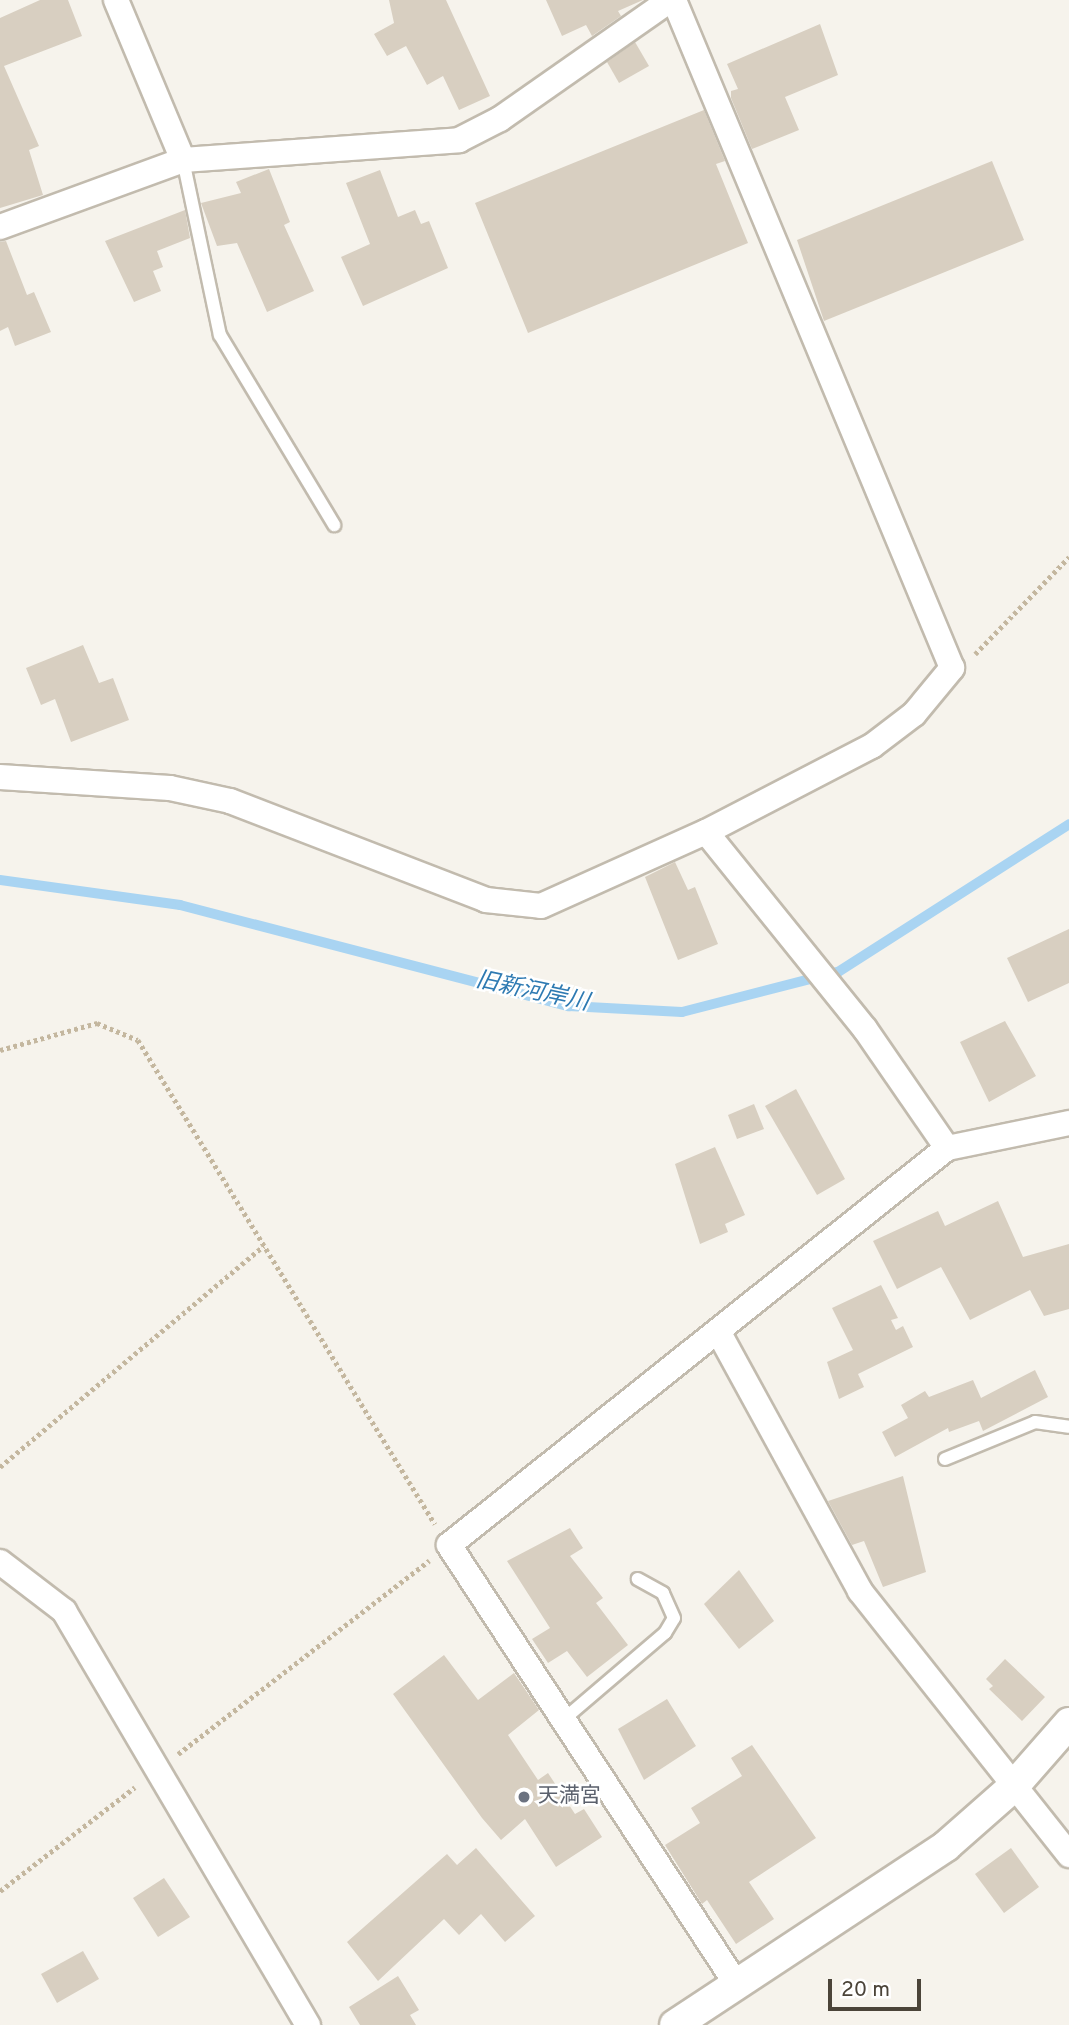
<!DOCTYPE html>
<meta charset="utf-8">
<style>
body{margin:0}
#map{position:relative;width:1069px;height:2025px;overflow:hidden;background:#f6f3ec;font-family:Overpass,"Noto Sans JP",sans-serif}
div>[style]{position:absolute}
.stream>*{height:10px;margin:-5px;padding:0 5px;transform-origin:5px;border-radius:5px;background:#a9d4f2}
.building>*{inset:0;background:#d8cfc1}
.path>*{height:4.5px;margin-top:-2.25px;transform-origin:0;background:repeating-linear-gradient(90deg,#c4b79f 0 3.5px,transparent 0 7px)}
.roads{filter:drop-shadow(2px 0 #c2bbae) drop-shadow(-2px 0 #c2bbae) drop-shadow(0 2px #c2bbae) drop-shadow(0 -2px #c2bbae)}
.service>*{height:12px;margin:-6px;padding:0 6px;transform-origin:6px;border-radius:6px;background:#fff}
.minor>*{height:24px;margin:-12px;padding:0 12px;transform-origin:12px;border-radius:12px;background:#fff}
.tertiary>*{height:30px;margin:-15px;padding:0 15px;transform-origin:15px;border-radius:15px;background:#fff}
.dots>*{width:19px;height:19px;translate:-50% -50%;box-sizing:border-box;border:4px solid #fff;border-radius:50%}
span{translate:-50% -50%;white-space:nowrap;text-align:center;line-height:1.15;-webkit-text-stroke:5px #fff;paint-order:stroke}
.worship-label{font-size:21px;color:#5b616d}
.left{translate:0 -50%;text-align:left}
.water-label{font-size:23px;color:#2e7ab2;font-style:italic}
.scale{position:absolute;left:828px;top:1979px;width:93px;height:32px;box-sizing:border-box;border:4px solid #4b4439;border-top:0;padding-left:9px;font-size:21px;line-height:24px;white-space:nowrap;color:#4b4439;-webkit-text-stroke:5px #fff;paint-order:stroke}
</style>
<div id="map">
<div class="stream">
<div style="left:0;top:880px;width:182px;rotate:7.9deg"></div>
<div style="left:180px;top:905px;width:402px;rotate:14.6deg"></div>
<div style="left:569px;top:1006px;width:113px;rotate:3deg"></div>
<div style="left:682px;top:1012px;width:161px;rotate:-14.4deg"></div>
<div style="left:838px;top:972px;width:274px;rotate:-32.6deg"></div>
</div>
<div class="building">
<div style="clip-path:polygon(40px 0,68px 0,82px 36px,4px 66px,39px 146px,29px 150px,43px 195px,0 208px,0 18px)"></div>
<div style="clip-path:polygon(389px 0,446px 0,490px 96px,459px 110px,443px 76px,427px 85px,406px 46px,387px 56px,374px 34px,394px 23px)"></div>
<div style="clip-path:polygon(546px 0,643px 0,618px 11px,621px 16px,592px 36px,586px 25px,562px 36px)"></div>
<div style="clip-path:polygon(820px 24px,838px 75px,785px 97px,799px 130px,752px 149px,731px 98px,731px 91px,738px 89px,727px 64px)"></div>
<div style="clip-path:polygon(635px 42px,649px 66px,619px 83px,607px 62px)"></div>
<div style="clip-path:polygon(704px 110px,725px 161px,716px 164px,748px 243px,528px 333px,475px 203px)"></div>
<div style="clip-path:polygon(992px 161px,1024px 240px,824px 321px,797px 240px)"></div>
<div style="clip-path:polygon(269px 169px,290px 222px,284px 225px,314px 291px,267px 312px,237px 243px,217px 246px,201px 203px,241px 193px,236px 182px)"></div>
<div style="clip-path:polygon(380px 170px,398px 217px,415px 210px,421px 224px,429px 221px,448px 268px,363px 306px,341px 257px,370px 244px,346px 183px)"></div>
<div style="clip-path:polygon(185px 210px,190px 238px,157px 251px,163px 267px,153px 271px,161px 291px,134px 302px,105px 241px)"></div>
<div style="clip-path:polygon(6px 241px,27px 295px,34px 292px,51px 332px,15px 346px,8px 327px,0 331px,0 242px)"></div>
<div style="clip-path:polygon(83px 645px,99px 683px,113px 678px,129px 720px,71px 742px,55px 699px,41px 705px,26px 668px)"></div>
<div style="clip-path:polygon(675px 862px,688px 890px,695px 887px,718px 944px,678px 960px,645px 877px)"></div>
<div style="clip-path:polygon(1069px 929px,1069px 983px,1028px 1002px,1007px 958px)"></div>
<div style="clip-path:polygon(1005px 1021px,1036px 1076px,989px 1102px,960px 1042px)"></div>
<div style="clip-path:polygon(796px 1089px,845px 1179px,817px 1195px,765px 1106px)"></div>
<div style="clip-path:polygon(754px 1104px,764px 1129px,737px 1139px,728px 1115px)"></div>
<div style="clip-path:polygon(715px 1147px,745px 1215px,725px 1224px,728px 1232px,700px 1244px,675px 1164px)"></div>
<div style="clip-path:polygon(998px 1201px,1023px 1257px,1069px 1244px,1069px 1309px,1044px 1316px,1030px 1290px,970px 1320px,941px 1267px,897px 1289px,873px 1241px,938px 1211px,945px 1226px)"></div>
<div style="clip-path:polygon(881px 1285px,898px 1318px,891px 1320px,896px 1330px,903px 1326px,913px 1347px,858px 1374px,864px 1387px,839px 1399px,827px 1362px,853px 1350px,832px 1308px)"></div>
<div style="clip-path:polygon(1035px 1370px,1048px 1397px,983px 1431px,979px 1421px,949px 1432px,948px 1428px,895px 1457px,882px 1432px,908px 1418px,901px 1405px,925px 1391px,929px 1397px,973px 1380px,981px 1398px)"></div>
<div style="clip-path:polygon(903px 1476px,926px 1572px,883px 1587px,864px 1541px,852px 1545px,828px 1501px)"></div>
<div style="clip-path:polygon(570px 1528px,583px 1548px,570px 1556px,603px 1598px,596px 1603px,628px 1645px,587px 1677px,567px 1651px,548px 1663px,532px 1639px,550px 1628px,507px 1561px)"></div>
<div style="clip-path:polygon(739px 1570px,774px 1621px,739px 1649px,704px 1604px)"></div>
<div style="clip-path:polygon(444px 1655px,478px 1700px,514px 1673px,539px 1710px,508px 1735px,538px 1780px,548px 1773px,575px 1814px,584px 1809px,602px 1837px,556px 1867px,525px 1819px,501px 1840px,482px 1818px,393px 1694px)"></div>
<div style="clip-path:polygon(1005px 1659px,1045px 1697px,1022px 1721px,989px 1689px,993px 1686px,986px 1679px)"></div>
<div style="clip-path:polygon(667px 1699px,696px 1746px,644px 1780px,618px 1729px)"></div>
<div style="clip-path:polygon(752px 1745px,816px 1838px,749px 1882px,774px 1919px,736px 1944px,707px 1900px,702px 1904px,665px 1845px,700px 1823px,691px 1808px,742px 1776px,731px 1758px)"></div>
<div style="clip-path:polygon(476px 1848px,535px 1916px,505px 1942px,481px 1914px,459px 1935px,444px 1919px,378px 1981px,347px 1942px,447px 1854px,457px 1865px)"></div>
<div style="clip-path:polygon(1011px 1848px,1039px 1887px,1004px 1913px,975px 1874px)"></div>
<div style="clip-path:polygon(164px 1878px,190px 1917px,158px 1937px,133px 1898px)"></div>
<div style="clip-path:polygon(83px 1951px,99px 1979px,57px 2003px,41px 1974px)"></div>
<div style="clip-path:polygon(398px 1976px,419px 2010px,410px 2015px,416px 2025px,360px 2025px,349px 2007px)"></div>
</div>
<div class="path">
<div style="left:975px;top:654px;width:135px;rotate:-45.9deg"></div>
<div style="left:0;top:1050px;width:101px;rotate:-15.6deg"></div>
<div style="left:97px;top:1023px;width:44px;rotate:22.5deg"></div>
<div style="left:138px;top:1040px;width:568px;rotate:58.47deg"></div>
<div style="left:0;top:1467px;width:344px;rotate:-40deg"></div>
<div style="left:178px;top:1754px;width:317px;rotate:-37.6deg"></div>
<div style="left:0;top:1891px;width:170px;rotate:-37.6deg"></div>
</div>
<div class="roads">
<div class="service">
<div style="left:183px;top:160px;width:179px;rotate:78.1deg"></div>
<div style="left:220px;top:335px;width:222px;rotate:59deg"></div>
<div style="left:945px;top:1459px;width:97px;rotate:-22.3deg"></div>
<div style="left:1035px;top:1422px;width:34px;rotate:8deg"></div>
<div style="left:563px;top:1720px;width:134px;rotate:-40.5deg"></div>
<div style="left:665px;top:1633px;width:17px;rotate:-59deg"></div>
<div style="left:674px;top:1618px;width:27px;rotate:-114deg"></div>
<div style="left:663px;top:1593px;width:29px;rotate:-151deg"></div>
</div>
<div class="minor">
<div style="left:116px;top:0;width:173px;rotate:67.3deg"></div>
<div style="left:0;top:227px;width:195px;rotate:-20.1deg"></div>
<div style="left:183px;top:160px;width:277px;rotate:-4.1deg"></div>
<div style="left:459px;top:140px;width:46px;rotate:-27.1deg"></div>
<div style="left:500px;top:119px;width:208px;rotate:-35deg"></div>
<div style="left:0;top:777px;width:170px;rotate:3.7deg"></div>
<div style="left:170px;top:788px;width:61px;rotate:12.2deg"></div>
<div style="left:230px;top:801px;width:274px;rotate:21.1deg"></div>
<div style="left:486px;top:900px;width:55px;rotate:6.2deg"></div>
<div style="left:541px;top:906px;width:181px;rotate:-24.2deg"></div>
<div style="left:706px;top:832px;width:187px;rotate:-27.4deg"></div>
<div style="left:872px;top:746px;width:53px;rotate:-37.3deg"></div>
<div style="left:914px;top:714px;width:60px;rotate:-50.4deg"></div>
<div style="left:952px;top:668px;width:724px;rotate:-112.6deg"></div>
<div style="left:706px;top:832px;width:253px;rotate:51.1deg"></div>
<div style="left:865px;top:1029px;width:145px;rotate:55.4deg"></div>
<div style="left:719px;top:1333px;width:294px;rotate:61.3deg"></div>
<div style="left:860px;top:1591px;width:337px;rotate:51.6deg"></div>
<div style="left:0;top:1562px;width:81px;rotate:37.4deg"></div>
<div style="left:64px;top:1611px;width:481px;rotate:59.5deg"></div>
<div style="left:737px;top:1985px;width:526px;rotate:-123.21deg"></div>
<div style="left:449px;top:1545px;width:637px;rotate:-38.56deg"></div>
<div style="left:947px;top:1148px;width:125px;rotate:-11.6deg"></div>
</div>
<div class="tertiary">
<div style="left:675px;top:2025px;width:325px;rotate:-33.4deg"></div>
<div style="left:946px;top:1846px;width:89px;rotate:-41.4deg"></div>
<div style="left:1013px;top:1787px;width:85px;rotate:-48.8deg"></div>
</div>
</div>
<div class="dots">
<div style="left:524px;top:1797px;background:#6b7280"></div>
</div>
<div class="worship-label">
<span class="left" style="left:538px;top:1797px">天満宮</span>
</div>
<div class="water-label">
<span style="left:532px;top:993px;rotate:12deg">旧新河岸川</span>
</div>
<div class="scale">20 m</div>
</div>
